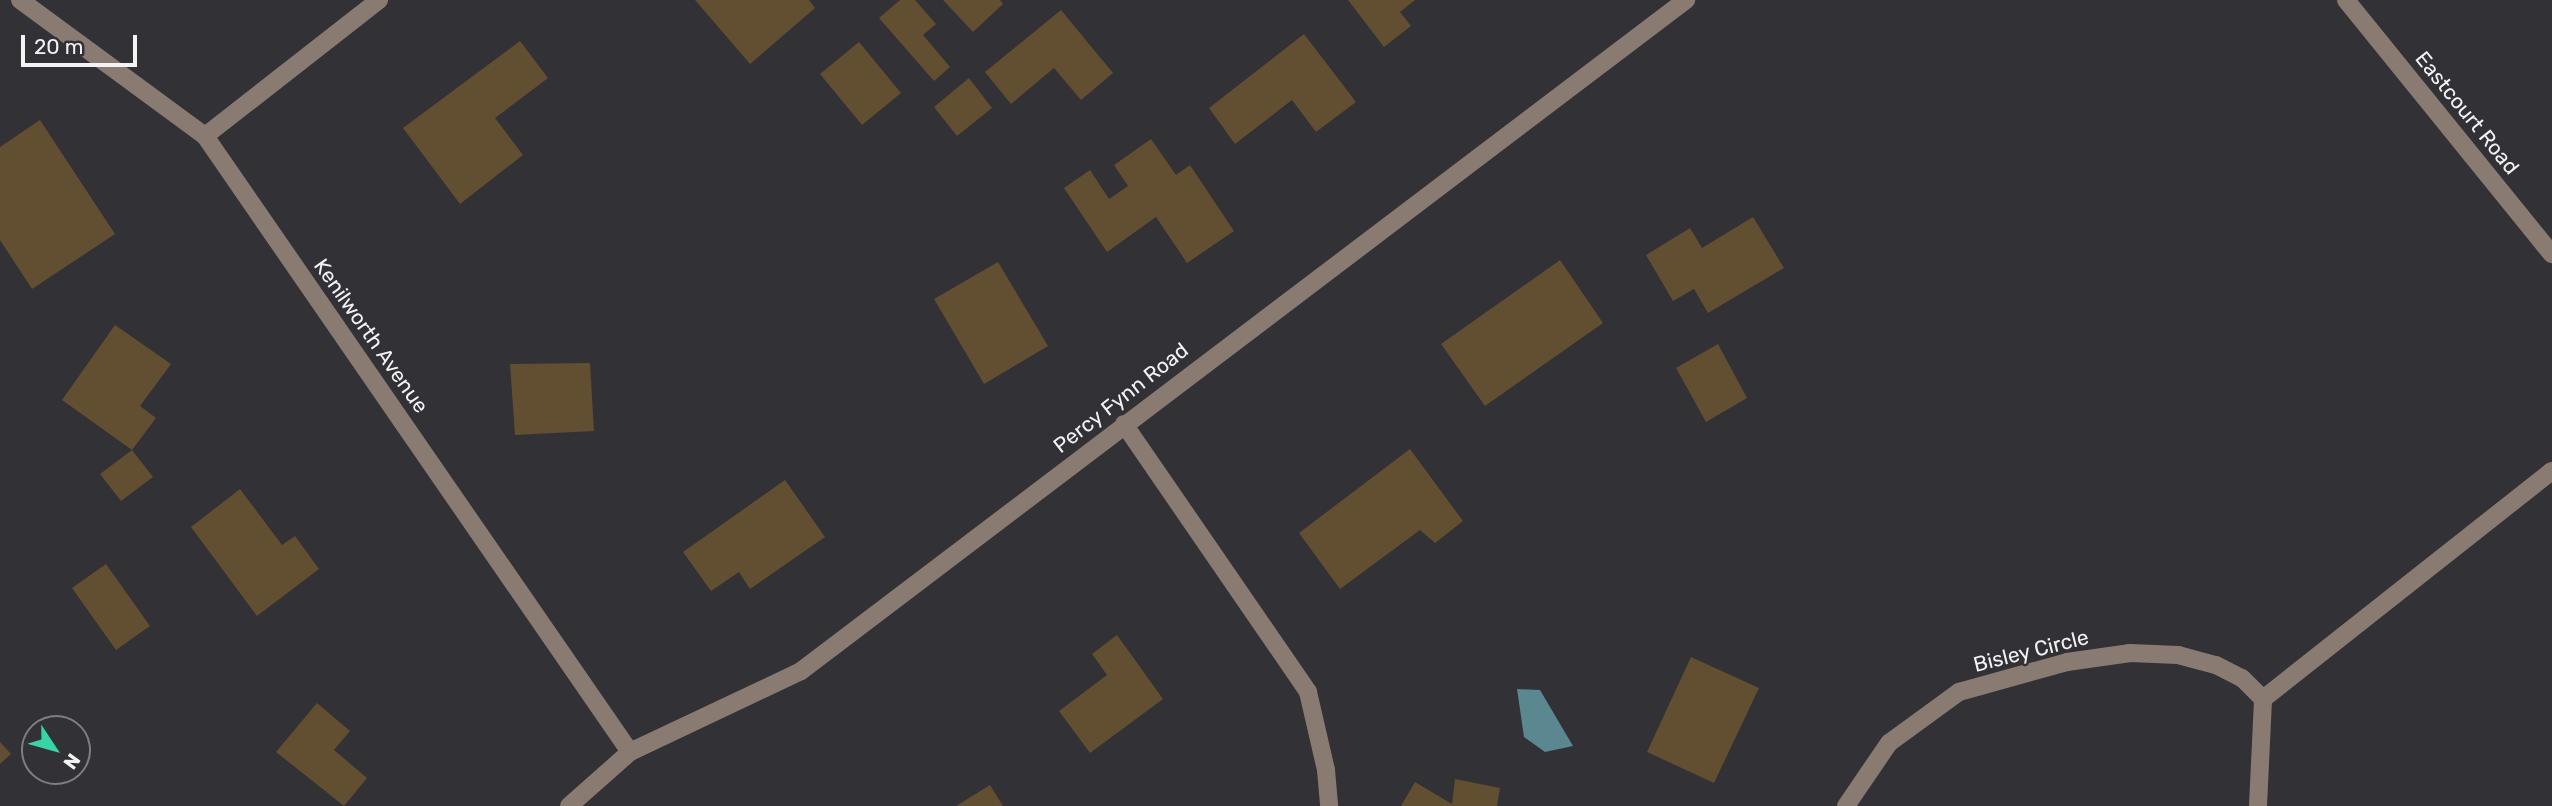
<!DOCTYPE html>
<style>
body{margin:0}
#map{position:relative;width:2552px;height:806px;overflow:hidden;background:#323136;font-family:Rubik,sans-serif}
div>[style]{position:absolute}
.water>*{inset:0;background:#5a8790}
.building>*{inset:0;background:#624e31}
.minor>*{height:18px;margin:-9px;padding:0 9px;transform-origin:9px;border-radius:9px;background:#897b71}
span{translate:-50% -50%;white-space:nowrap;text-align:center;line-height:1.15;-webkit-text-stroke:5px #323136;paint-order:stroke}
.street-label{font-size:21px;color:#f3f2f5}
.north{position:absolute;left:21px;top:715px;width:70px;height:70px;box-sizing:border-box;background:#323136;border:2px solid #7f7e82;border-radius:50%;rotate:126deg;font-size:19px;font-weight:700;line-height:28px;text-align:center;color:#f3f2f5}
.north::after{content:'';display:block;margin:auto;width:24px;height:32px;background:#36d4a7;clip-path:polygon(50% 0,100% 100%,50% 72%,0 100%)}
.scale{position:absolute;left:21px;top:35px;width:116px;height:32px;box-sizing:border-box;border:4px solid #f3f2f5;border-top:0;padding-left:9px;font-size:21px;line-height:24px;white-space:nowrap;color:#f3f2f5;-webkit-text-stroke:5px #323136;paint-order:stroke}
</style>
<div id="map">
<div class="water">
<div style="clip-path:polygon(1517px 689px,1540px 690px,1573px 746px,1545px 752px,1524px 737px)"></div>
</div>
<div class="building">
<div style="clip-path:polygon(695px 0,809px 0,815px 8px,750px 64px)"></div>
<div style="clip-path:polygon(900px 0,915px 0,936px 24px,923px 35px,950px 67px,934px 81px,879px 18px)"></div>
<div style="clip-path:polygon(943px 0,1000px 0,1003px 4px,973px 32px)"></div>
<div style="clip-path:polygon(1348px 0,1415px 0,1400px 12px,1411px 26px,1384px 47px)"></div>
<div style="clip-path:polygon(1061px 10px,1113px 73px,1081px 100px,1054px 68px,1011px 104px,985px 72px)"></div>
<div style="clip-path:polygon(1304px 34px,1356px 102px,1316px 132px,1292px 100px,1235px 144px,1209px 108px)"></div>
<div style="clip-path:polygon(520px 41px,548px 78px,495px 118px,523px 155px,460px 204px,403px 128px)"></div>
<div style="clip-path:polygon(859px 42px,901px 93px,862px 125px,820px 74px)"></div>
<div style="clip-path:polygon(969px 78px,992px 108px,957px 136px,934px 107px)"></div>
<div style="clip-path:polygon(40px 120px,115px 234px,32px 289px,0 240px,0 147px)"></div>
<div style="clip-path:polygon(1151px 139px,1176px 175px,1190px 165px,1234px 231px,1187px 263px,1156px 217px,1107px 252px,1064px 188px,1090px 170px,1109px 199px,1128px 186px,1114px 165px)"></div>
<div style="clip-path:polygon(1753px 217px,1784px 268px,1708px 313px,1694px 289px,1673px 301px,1646px 255px,1690px 228px,1702px 248px)"></div>
<div style="clip-path:polygon(1560px 260px,1603px 323px,1485px 406px,1441px 344px)"></div>
<div style="clip-path:polygon(998px 262px,1048px 346px,984px 384px,934px 299px)"></div>
<div style="clip-path:polygon(115px 325px,171px 364px,140px 406px,156px 418px,132px 450px,62px 400px)"></div>
<div style="clip-path:polygon(1718px 344px,1747px 398px,1706px 422px,1676px 368px)"></div>
<div style="clip-path:polygon(590px 363px,594px 431px,515px 435px,510px 364px)"></div>
<div style="clip-path:polygon(1410px 449px,1463px 521px,1435px 543px,1420px 530px,1340px 589px,1299px 533px)"></div>
<div style="clip-path:polygon(132px 450px,153px 477px,121px 501px,100px 474px)"></div>
<div style="clip-path:polygon(785px 480px,825px 537px,750px 589px,739px 572px,711px 591px,683px 552px)"></div>
<div style="clip-path:polygon(240px 489px,282px 545px,295px 536px,319px 569px,257px 616px,191px 527px)"></div>
<div style="clip-path:polygon(106px 564px,150px 626px,116px 650px,72px 588px)"></div>
<div style="clip-path:polygon(1117px 635px,1163px 699px,1090px 753px,1059px 711px,1107px 675px,1092px 654px)"></div>
<div style="clip-path:polygon(1691px 657px,1759px 688px,1714px 783px,1647px 752px)"></div>
<div style="clip-path:polygon(317px 703px,350px 731px,334px 750px,367px 778px,344px 806px,276px 752px)"></div>
<div style="clip-path:polygon(0 742px,11px 754px,0 764px)"></div>
<div style="clip-path:polygon(1455px 779px,1500px 788px,1497px 806px,1401px 806px,1415px 782px,1452px 804px)"></div>
<div style="clip-path:polygon(990px 785px,1003px 806px,956px 806px)"></div>
</div>
<div class="minor">
<div style="left:20px;top:0;width:230px;rotate:36.3deg"></div>
<div style="left:205px;top:136px;width:748px;rotate:55.4deg"></div>
<div style="left:2346px;top:0;width:327px;rotate:51deg"></div>
<div style="left:205px;top:136px;width:221px;rotate:-38deg"></div>
<div style="left:1124px;top:424px;width:325px;rotate:55.5deg"></div>
<div style="left:1308px;top:692px;width:80px;rotate:77deg"></div>
<div style="left:1326px;top:770px;width:36px;rotate:85deg"></div>
<div style="left:569px;top:806px;width:81px;rotate:-41.5deg"></div>
<div style="left:630px;top:752px;width:189px;rotate:-25.3deg"></div>
<div style="left:801px;top:671px;width:1111px;rotate:-37.17deg"></div>
<div style="left:1846px;top:806px;width:76px;rotate:-55.7deg"></div>
<div style="left:1889px;top:743px;width:87px;rotate:-36.1deg"></div>
<div style="left:1959px;top:692px;width:112px;rotate:-15.5deg"></div>
<div style="left:2067px;top:662px;width:64px;rotate:-8.1deg"></div>
<div style="left:2130px;top:653px;width:48px;rotate:2.4deg"></div>
<div style="left:2178px;top:655px;width:39px;rotate:15deg"></div>
<div style="left:2216px;top:665px;width:29px;rotate:27deg"></div>
<div style="left:2242px;top:678px;width:30px;rotate:45deg"></div>
<div style="left:2258px;top:806px;width:107px;rotate:-87.3deg"></div>
<div style="left:2263px;top:699px;width:368px;rotate:-38.3deg"></div>
</div>
<div class="street-label">
<span style="left:2467px;top:113px;rotate:51deg">Eastcourt Road</span>
<span style="left:371px;top:336px;rotate:55deg">Kenilworth Avenue</span>
<span style="left:1121px;top:398px;rotate:-38deg">Percy Fynn Road</span>
<span style="left:2031px;top:651px;rotate:-14deg">Bisley Circle</span>
</div>
<div class="north">N</div>
<div class="scale">20 m</div>
</div>
